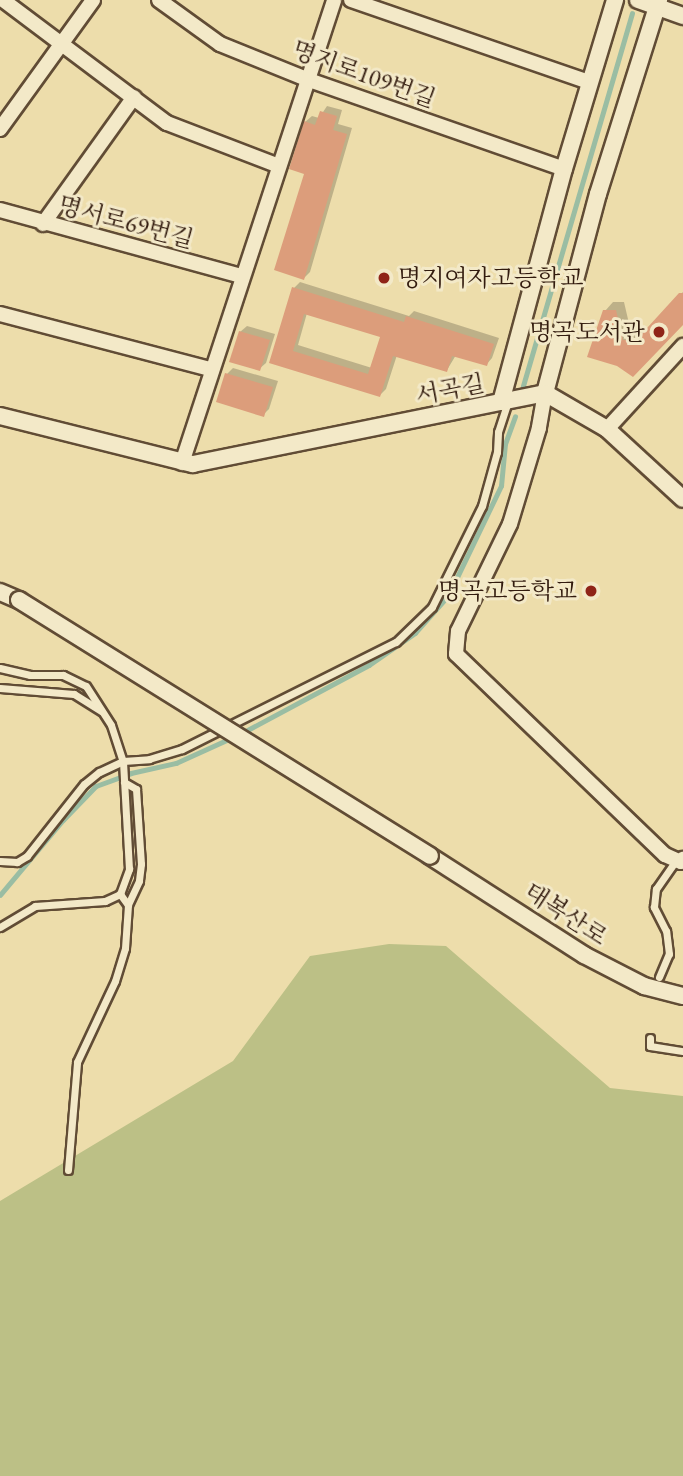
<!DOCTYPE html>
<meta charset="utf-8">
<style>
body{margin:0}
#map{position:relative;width:683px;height:1476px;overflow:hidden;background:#edddab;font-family:"EB Garamond","Noto Serif KR",serif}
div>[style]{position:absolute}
.green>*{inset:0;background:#bcc086}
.shadow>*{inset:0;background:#0003}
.stream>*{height:4.5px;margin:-2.25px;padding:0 2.25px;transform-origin:2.25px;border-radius:2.25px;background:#9abda3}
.building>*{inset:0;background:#dc9d7b}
.roads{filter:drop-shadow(2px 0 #614c35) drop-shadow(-2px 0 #614c35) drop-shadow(0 2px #614c35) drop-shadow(0 -2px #614c35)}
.service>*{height:7px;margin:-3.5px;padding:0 3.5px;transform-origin:3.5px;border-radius:3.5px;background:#f3e9c8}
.minor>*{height:14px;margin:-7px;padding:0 7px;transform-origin:7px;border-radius:7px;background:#f3e9c8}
.tertiary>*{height:16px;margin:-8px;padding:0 8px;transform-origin:8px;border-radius:8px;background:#f3e9c8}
.bridges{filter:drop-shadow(2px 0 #614c35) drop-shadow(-2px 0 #614c35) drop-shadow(0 2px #614c35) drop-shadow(0 -2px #614c35)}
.tertiary-bridge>*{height:16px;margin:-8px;padding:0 8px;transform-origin:8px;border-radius:8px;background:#f3e9c8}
.dots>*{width:19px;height:19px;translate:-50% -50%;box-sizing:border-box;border:4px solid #f3e9c8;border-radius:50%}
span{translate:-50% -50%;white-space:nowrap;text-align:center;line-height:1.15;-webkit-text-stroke:6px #f3e9c8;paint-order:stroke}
.street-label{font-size:24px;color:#321b0e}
.poi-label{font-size:24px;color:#321b0e}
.left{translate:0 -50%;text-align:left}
.right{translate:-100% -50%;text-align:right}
</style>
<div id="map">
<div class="green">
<div style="clip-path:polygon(389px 944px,446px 946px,610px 1088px,683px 1096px,683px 1476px,0 1476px,0 1201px,233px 1061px,310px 956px)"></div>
</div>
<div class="shadow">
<div style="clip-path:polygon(327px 106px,342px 110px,338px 124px,352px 128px,310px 272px,304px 278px,305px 122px,312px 116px,319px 118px)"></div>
<div style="clip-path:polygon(evenodd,300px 282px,409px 316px,414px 311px,499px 338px,492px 358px,486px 365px,456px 355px,447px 370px,397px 355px,386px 389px,380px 395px,271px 362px,294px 288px,300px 282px,307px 313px,382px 336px,372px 368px,298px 345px,307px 313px)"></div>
<div style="clip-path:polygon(683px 292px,683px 323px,632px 375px,605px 311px,613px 302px,624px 302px,631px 332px,646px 331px)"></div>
<div style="clip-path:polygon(247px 326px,275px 334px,266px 363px,259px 369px,240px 332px)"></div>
<div style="clip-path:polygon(233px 368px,278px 381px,269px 409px,263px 415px,227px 374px)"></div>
</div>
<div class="stream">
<div style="left:523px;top:386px;width:388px;rotate:-73.7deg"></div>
<div style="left:242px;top:733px;width:144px;rotate:-28.2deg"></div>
<div style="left:369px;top:665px;width:56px;rotate:-34.8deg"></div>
<div style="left:415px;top:633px;width:50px;rotate:-48.3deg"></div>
<div style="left:448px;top:596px;width:122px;rotate:-64.3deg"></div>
<div style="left:501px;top:486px;width:42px;rotate:-84.6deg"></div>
<div style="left:505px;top:444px;width:29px;rotate:-70deg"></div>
<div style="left:0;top:895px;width:98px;rotate:-50deg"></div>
<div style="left:63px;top:820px;width:47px;rotate:-45.9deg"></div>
<div style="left:96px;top:786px;width:37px;rotate:-20deg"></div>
<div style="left:131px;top:773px;width:46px;rotate:-12.5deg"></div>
<div style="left:176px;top:763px;width:60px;rotate:-24.4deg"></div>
</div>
<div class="building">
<div style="clip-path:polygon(320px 111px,337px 116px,333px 130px,347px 134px,304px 280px,274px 270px,304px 174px,289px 169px,304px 121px,315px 125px)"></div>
<div style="clip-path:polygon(evenodd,292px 287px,404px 322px,406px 316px,494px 344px,487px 366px,452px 356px,447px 372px,393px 356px,380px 397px,269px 363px,292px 287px,304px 314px,380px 337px,368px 374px,293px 351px,304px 314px)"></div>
<div style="clip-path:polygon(679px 293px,683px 293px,683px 325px,633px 377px,617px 366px,587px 357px,603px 310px,616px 310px,623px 340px,637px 339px)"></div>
<div style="clip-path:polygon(239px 331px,270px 340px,260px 371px,229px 362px)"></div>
<div style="clip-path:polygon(225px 373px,273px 387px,264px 417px,216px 402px)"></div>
</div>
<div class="roads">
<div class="service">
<div style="left:0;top:668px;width:31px;rotate:13deg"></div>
<div style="left:30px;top:675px;width:33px"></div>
<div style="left:63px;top:675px;width:25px;rotate:26deg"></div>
<div style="left:86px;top:686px;width:46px;rotate:57.3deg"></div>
<div style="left:111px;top:725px;width:38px;rotate:72deg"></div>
<div style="left:123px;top:761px;width:26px;rotate:155deg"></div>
<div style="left:99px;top:772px;width:19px;rotate:141deg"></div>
<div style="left:84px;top:784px;width:92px;rotate:128.4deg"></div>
<div style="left:27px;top:856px;width:12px;rotate:149deg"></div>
<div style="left:17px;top:862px;width:17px;rotate:-177deg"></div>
<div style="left:0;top:688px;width:74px;rotate:4.6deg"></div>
<div style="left:74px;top:694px;width:32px;rotate:32deg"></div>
<div style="left:124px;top:782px;width:14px;rotate:30deg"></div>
<div style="left:136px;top:789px;width:75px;rotate:86.2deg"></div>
<div style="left:141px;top:864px;width:17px;rotate:97deg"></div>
<div style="left:139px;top:881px;width:26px;rotate:115deg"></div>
<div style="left:0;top:927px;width:41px;rotate:-31deg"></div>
<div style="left:35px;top:906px;width:70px;rotate:-4.1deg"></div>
<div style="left:105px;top:901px;width:17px;rotate:-25deg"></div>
<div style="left:659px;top:977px;width:25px;rotate:-67deg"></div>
<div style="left:669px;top:954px;width:23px;rotate:-97deg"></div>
<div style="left:666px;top:931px;width:27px;rotate:-117deg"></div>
<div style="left:654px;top:907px;width:18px;rotate:-84deg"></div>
<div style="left:656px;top:889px;width:35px;rotate:-55deg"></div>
<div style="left:650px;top:1038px;width:8px;rotate:90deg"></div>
<div style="left:650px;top:1046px;width:33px;rotate:9deg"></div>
<div style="left:68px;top:1170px;width:108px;rotate:-85.2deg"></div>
<div style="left:77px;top:1062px;width:89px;rotate:-64.9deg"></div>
<div style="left:115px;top:981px;width:34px;rotate:-73deg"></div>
<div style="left:125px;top:948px;width:43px;rotate:-86deg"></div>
<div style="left:128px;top:905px;width:14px;rotate:-126deg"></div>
<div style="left:120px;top:894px;width:27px;rotate:-70deg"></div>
<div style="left:129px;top:869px;width:108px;rotate:-93.2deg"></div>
<div style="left:123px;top:761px;width:26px;rotate:-4deg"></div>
<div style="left:149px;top:759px;width:34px;rotate:-17deg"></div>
<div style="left:182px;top:749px;width:239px;rotate:-26.6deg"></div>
<div style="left:396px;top:642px;width:50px;rotate:-44.2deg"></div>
<div style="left:432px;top:607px;width:113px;rotate:-63.7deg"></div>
<div style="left:482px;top:506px;width:56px;rotate:-74.5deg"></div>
<div style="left:497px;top:452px;width:20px;rotate:-87deg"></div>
<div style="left:498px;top:432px;width:33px;rotate:-72deg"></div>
</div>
<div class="minor">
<div style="left:3px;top:0;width:205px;rotate:36.9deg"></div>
<div style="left:167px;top:123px;width:120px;rotate:21deg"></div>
<div style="left:159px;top:0;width:75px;rotate:35.8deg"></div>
<div style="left:220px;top:44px;width:96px;rotate:22deg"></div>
<div style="left:309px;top:80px;width:270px;rotate:19.2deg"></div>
<div style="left:351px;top:0;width:252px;rotate:19deg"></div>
<div style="left:0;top:129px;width:159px;rotate:-54.2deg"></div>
<div style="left:0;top:210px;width:251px;rotate:15.3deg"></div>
<div style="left:43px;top:224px;width:156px;rotate:-54.4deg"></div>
<div style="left:0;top:314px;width:217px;rotate:14.7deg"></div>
<div style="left:545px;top:393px;width:36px;rotate:100deg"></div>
<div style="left:539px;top:428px;width:100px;rotate:106.8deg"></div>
<div style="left:510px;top:524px;width:119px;rotate:115.9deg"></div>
<div style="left:458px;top:631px;width:23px;rotate:95deg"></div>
<div style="left:456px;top:654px;width:290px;rotate:43.9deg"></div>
<div style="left:665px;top:855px;width:17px;rotate:24deg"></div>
<div style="left:681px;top:862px;width:4px;rotate:-56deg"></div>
<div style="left:607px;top:429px;width:113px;rotate:-47.5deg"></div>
<div style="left:182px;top:463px;width:487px;rotate:-71.8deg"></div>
</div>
<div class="tertiary">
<div style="left:638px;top:0;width:48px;rotate:19.6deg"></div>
<div style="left:545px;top:393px;width:206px;rotate:-75.1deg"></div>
<div style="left:598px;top:194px;width:203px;rotate:-72.5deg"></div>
<div style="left:501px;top:402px;width:241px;rotate:-74.9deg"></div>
<div style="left:564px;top:169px;width:177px;rotate:-73.2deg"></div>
<div style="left:0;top:416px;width:199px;rotate:14deg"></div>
<div style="left:193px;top:464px;width:359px;rotate:-11.4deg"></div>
<div style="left:545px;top:393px;width:72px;rotate:30.1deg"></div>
<div style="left:607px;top:429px;width:103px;rotate:42.6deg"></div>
<div style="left:0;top:592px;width:21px;rotate:23deg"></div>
<div style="left:430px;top:856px;width:183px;rotate:32.7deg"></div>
<div style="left:584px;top:955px;width:68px;rotate:27.3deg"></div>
<div style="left:644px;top:986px;width:40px;rotate:14.4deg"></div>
</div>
</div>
<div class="bridges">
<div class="tertiary-bridge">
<div style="left:19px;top:600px;width:484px;rotate:31.9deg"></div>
</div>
</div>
<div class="dots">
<div style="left:384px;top:278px;background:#8f2418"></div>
<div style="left:659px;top:332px;background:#8f2418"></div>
<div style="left:591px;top:591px;background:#8f2418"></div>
</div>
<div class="street-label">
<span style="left:364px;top:74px;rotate:20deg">명지로109번길</span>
<span style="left:126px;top:222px;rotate:15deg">명서로69번길</span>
<span style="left:450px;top:389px;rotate:-11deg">서곡길</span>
<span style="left:566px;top:914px;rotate:33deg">태복산로</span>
</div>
<div class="poi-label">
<span class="left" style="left:398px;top:278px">명지여자고등학교</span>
<span class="right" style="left:645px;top:332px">명곡도서관</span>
<span class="right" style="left:577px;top:591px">명곡고등학교</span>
</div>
</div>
